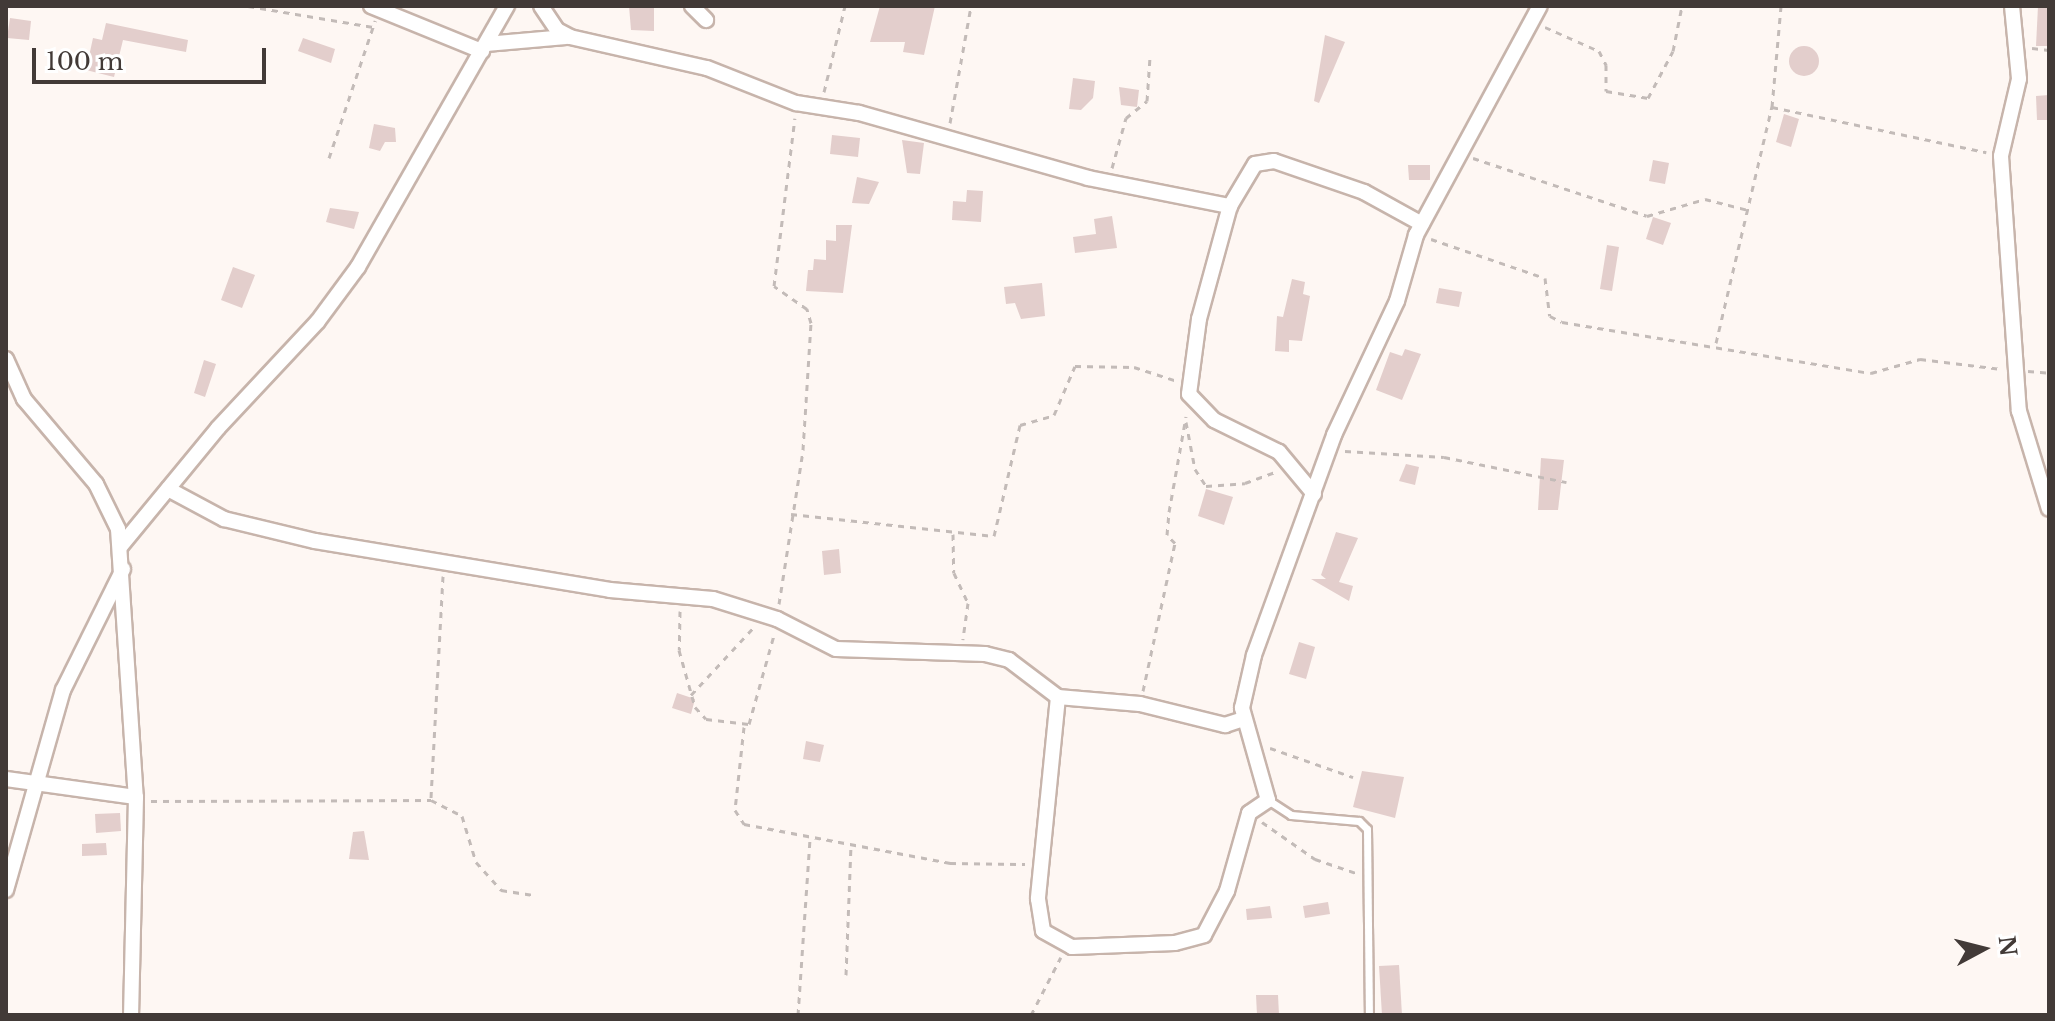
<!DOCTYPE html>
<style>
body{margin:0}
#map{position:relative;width:2055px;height:1021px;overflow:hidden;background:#fef7f3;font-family:"Libre Baskerville",serif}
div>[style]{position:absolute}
.building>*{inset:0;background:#e3cecc}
.round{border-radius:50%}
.path>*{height:3px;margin-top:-1.5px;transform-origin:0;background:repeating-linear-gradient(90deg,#c3bbb8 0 6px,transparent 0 12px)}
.roads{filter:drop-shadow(2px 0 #c7b4ab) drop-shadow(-2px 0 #c7b4ab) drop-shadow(0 2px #c7b4ab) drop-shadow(0 -2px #c7b4ab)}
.lane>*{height:7px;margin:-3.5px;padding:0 3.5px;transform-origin:3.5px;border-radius:3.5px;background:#fff}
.street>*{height:14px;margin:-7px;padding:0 7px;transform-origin:7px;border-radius:7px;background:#fff}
span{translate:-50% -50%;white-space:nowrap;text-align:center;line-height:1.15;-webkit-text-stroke:7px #fff;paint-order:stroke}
.frame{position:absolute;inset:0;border:8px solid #423a37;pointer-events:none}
.north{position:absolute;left:1943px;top:909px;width:80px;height:80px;-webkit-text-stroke:6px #fff;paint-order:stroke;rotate:83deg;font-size:22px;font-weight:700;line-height:32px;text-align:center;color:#423a37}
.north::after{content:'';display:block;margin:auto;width:28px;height:36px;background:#423a37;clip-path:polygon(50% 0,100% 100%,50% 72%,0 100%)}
.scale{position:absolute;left:32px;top:48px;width:234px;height:36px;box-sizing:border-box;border:4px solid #423a37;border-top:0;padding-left:10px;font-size:24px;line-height:28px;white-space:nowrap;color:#423a37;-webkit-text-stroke:6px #fff;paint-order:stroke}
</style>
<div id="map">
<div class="building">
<div style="clip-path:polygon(629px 6px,654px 6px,654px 31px,631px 30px)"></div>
<div style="clip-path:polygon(880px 6px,935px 6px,924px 55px,903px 52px,905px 42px,870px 42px)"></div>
<div style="clip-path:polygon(2038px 6px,2049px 6px,2049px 46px,2036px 46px)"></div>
<div style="clip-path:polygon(10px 18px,31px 21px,29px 40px,7px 38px)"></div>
<div style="clip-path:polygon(106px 23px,188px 40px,186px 52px,123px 40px,114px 77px,86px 70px,93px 38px,102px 40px)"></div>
<div style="clip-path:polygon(1325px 35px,1345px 42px,1319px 103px,1314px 101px)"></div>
<div style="clip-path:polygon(303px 38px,335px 49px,331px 63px,298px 51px)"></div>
<div class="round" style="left:1789px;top:46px;width:30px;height:30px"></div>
<div style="clip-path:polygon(1073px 78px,1095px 81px,1093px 98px,1081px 110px,1069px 109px)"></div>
<div style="clip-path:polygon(1119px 87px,1139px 90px,1137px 107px,1121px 105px)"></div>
<div style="clip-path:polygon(2049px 95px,2049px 120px,2037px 120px,2036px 96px)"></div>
<div style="clip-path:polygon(1784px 114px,1799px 119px,1791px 147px,1776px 142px)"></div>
<div style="clip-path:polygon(374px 124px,395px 128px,396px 142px,385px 142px,380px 151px,369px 148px)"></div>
<div style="clip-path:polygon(832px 135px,860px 138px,858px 157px,830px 154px)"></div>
<div style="clip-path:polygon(902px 140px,924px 143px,920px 174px,907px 173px)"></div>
<div style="clip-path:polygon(1653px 160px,1669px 163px,1665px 184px,1649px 181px)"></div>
<div style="clip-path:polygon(1408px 165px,1430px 165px,1430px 180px,1409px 180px)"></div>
<div style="clip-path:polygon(857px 177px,879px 182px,869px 204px,852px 203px)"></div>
<div style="clip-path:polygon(967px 190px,983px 191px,981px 222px,952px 220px,953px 201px,966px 202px)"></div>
<div style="clip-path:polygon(330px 208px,359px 212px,354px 229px,326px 222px)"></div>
<div style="clip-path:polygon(1112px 216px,1117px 248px,1075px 253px,1073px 237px,1096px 234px,1094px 219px)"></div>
<div style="clip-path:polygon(1653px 217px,1671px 223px,1663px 245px,1646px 239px)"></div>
<div style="clip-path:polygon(836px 225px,852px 225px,843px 293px,806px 291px,808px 270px,813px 270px,814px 259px,826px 260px,826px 240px,836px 241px)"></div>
<div style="clip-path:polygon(1607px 245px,1619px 247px,1612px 291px,1600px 289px)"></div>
<div style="clip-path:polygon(233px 267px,255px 275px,242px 308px,221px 300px)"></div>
<div style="clip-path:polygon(1292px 279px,1305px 282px,1303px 294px,1310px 296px,1302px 341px,1289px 340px,1289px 352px,1275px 351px,1277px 316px,1283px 317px)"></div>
<div style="clip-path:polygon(1042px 283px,1045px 316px,1021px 319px,1015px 303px,1006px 304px,1004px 287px)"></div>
<div style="clip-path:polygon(1439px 288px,1462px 292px,1459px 307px,1436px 303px)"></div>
<div style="clip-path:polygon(1405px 349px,1421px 354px,1402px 400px,1376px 390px,1390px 352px,1402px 356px)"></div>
<div style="clip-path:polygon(204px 360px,216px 364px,205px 397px,194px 393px)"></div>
<div style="clip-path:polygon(1541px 458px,1564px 460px,1558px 510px,1538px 510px)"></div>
<div style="clip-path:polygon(1406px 464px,1419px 467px,1415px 485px,1399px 481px)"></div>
<div style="clip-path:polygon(1206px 489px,1233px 497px,1224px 525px,1198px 516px)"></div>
<div style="clip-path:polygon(1336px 532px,1358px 538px,1339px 582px,1353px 586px,1349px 601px,1311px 579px,1326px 579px,1321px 575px)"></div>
<div style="clip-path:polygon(839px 549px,841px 573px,824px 575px,822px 551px)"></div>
<div style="clip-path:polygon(1299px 642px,1315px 647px,1306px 679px,1289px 674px)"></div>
<div style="clip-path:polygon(677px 693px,695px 699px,691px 714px,672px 708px)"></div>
<div style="clip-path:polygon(806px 741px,824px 745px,820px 762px,803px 759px)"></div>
<div style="clip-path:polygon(1362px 771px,1404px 777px,1395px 818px,1353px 807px)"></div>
<div style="clip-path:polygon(120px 813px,121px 831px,96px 833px,95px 814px)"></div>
<div style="clip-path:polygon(364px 831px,369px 860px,349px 859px,353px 832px)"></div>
<div style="clip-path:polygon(106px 843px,107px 855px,82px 856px,82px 844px)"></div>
<div style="clip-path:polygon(1328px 902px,1330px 914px,1305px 918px,1303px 906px)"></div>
<div style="clip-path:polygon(1270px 906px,1272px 918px,1247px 920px,1246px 909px)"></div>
<div style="clip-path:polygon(1399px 965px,1402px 1015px,1382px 1015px,1379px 966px)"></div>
<div style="clip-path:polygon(1256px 995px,1278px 995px,1279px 1015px,1257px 1015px)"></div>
</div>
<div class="path">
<div style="left:248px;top:6px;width:127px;rotate:9.5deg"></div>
<div style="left:1545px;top:27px;width:59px;rotate:24deg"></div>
<div style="left:1599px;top:51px;width:16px;rotate:63deg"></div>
<div style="left:1606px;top:65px;width:26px;rotate:90deg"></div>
<div style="left:1606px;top:91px;width:43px;rotate:9.5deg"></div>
<div style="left:1648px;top:98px;width:53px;rotate:-62deg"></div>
<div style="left:1673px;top:51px;width:46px;rotate:-78.7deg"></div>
<div style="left:2032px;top:48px;width:17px;rotate:7deg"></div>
<div style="left:824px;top:92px;width:89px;rotate:-76.3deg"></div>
<div style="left:1772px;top:107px;width:219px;rotate:11.9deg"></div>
<div style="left:950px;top:123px;width:119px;rotate:-79.8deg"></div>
<div style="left:329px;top:158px;width:145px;rotate:-71.4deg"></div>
<div style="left:1473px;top:158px;width:183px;rotate:18.4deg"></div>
<div style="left:1647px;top:216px;width:60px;rotate:-16.3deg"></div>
<div style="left:1705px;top:199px;width:44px;rotate:14.3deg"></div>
<div style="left:1112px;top:168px;width:52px;rotate:-74.4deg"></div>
<div style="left:1126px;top:118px;width:27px;rotate:-39deg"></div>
<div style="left:1147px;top:101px;width:44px;rotate:-86.1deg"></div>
<div style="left:1431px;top:239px;width:120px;rotate:18.9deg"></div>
<div style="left:1545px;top:278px;width:38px;rotate:83deg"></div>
<div style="left:1550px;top:316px;width:13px;rotate:27deg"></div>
<div style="left:1562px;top:322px;width:313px;rotate:9.4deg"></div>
<div style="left:1871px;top:373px;width:51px;rotate:-15.9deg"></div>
<div style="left:1920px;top:359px;width:82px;rotate:7deg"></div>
<div style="left:1716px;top:343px;width:243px;rotate:-76.7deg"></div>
<div style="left:1772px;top:107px;width:101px;rotate:-84.9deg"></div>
<div style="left:2028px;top:371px;width:21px;rotate:5deg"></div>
<div style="left:1186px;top:422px;width:48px;rotate:79.2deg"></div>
<div style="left:1195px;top:469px;width:20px;rotate:57deg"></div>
<div style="left:1206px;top:486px;width:39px;rotate:-4deg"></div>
<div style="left:1245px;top:483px;width:35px;rotate:-20deg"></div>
<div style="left:1345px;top:451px;width:99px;rotate:3.5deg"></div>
<div style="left:1444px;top:457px;width:125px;rotate:11.6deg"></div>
<div style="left:791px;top:514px;width:204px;rotate:6.2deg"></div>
<div style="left:994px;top:536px;width:114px;rotate:-76.8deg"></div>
<div style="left:1020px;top:425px;width:35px;rotate:-16deg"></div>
<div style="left:1054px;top:415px;width:53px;rotate:-66.8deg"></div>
<div style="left:1075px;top:366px;width:59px;rotate:1deg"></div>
<div style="left:1134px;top:367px;width:45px;rotate:18deg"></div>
<div style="left:953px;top:534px;width:39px;rotate:89deg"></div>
<div style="left:954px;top:573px;width:33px;rotate:65deg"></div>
<div style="left:968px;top:603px;width:37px;rotate:98deg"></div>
<div style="left:443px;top:576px;width:224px;rotate:93.1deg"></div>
<div style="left:431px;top:800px;width:35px;rotate:27deg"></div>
<div style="left:462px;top:816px;width:48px;rotate:73.1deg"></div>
<div style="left:476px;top:862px;width:38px;rotate:48deg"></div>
<div style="left:501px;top:890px;width:31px;rotate:9deg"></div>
<div style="left:779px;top:604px;width:156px;rotate:-81.1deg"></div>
<div style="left:803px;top:450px;width:127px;rotate:-86.4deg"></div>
<div style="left:811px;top:323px;width:15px;rotate:-106deg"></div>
<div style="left:807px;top:309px;width:40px;rotate:-145.1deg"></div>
<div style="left:774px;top:286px;width:169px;rotate:-82.9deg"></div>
<div style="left:680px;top:611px;width:39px;rotate:91deg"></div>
<div style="left:679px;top:650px;width:59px;rotate:74.3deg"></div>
<div style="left:695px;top:707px;width:16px;rotate:47deg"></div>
<div style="left:706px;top:719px;width:43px;rotate:6.6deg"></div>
<div style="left:749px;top:724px;width:92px;rotate:-74.3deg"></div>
<div style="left:1143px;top:691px;width:151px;rotate:-77.8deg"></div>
<div style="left:1175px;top:543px;width:11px;rotate:-135deg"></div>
<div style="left:1167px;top:535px;width:23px;rotate:-85deg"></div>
<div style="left:1169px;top:512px;width:97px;rotate:-79.9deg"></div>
<div style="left:691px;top:695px;width:91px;rotate:-47.2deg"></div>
<div style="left:744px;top:727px;width:83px;rotate:96.2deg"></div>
<div style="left:735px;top:810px;width:17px;rotate:57deg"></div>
<div style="left:744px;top:824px;width:210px;rotate:10.7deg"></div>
<div style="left:950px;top:863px;width:75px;rotate:0.8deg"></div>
<div style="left:1270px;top:748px;width:88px;rotate:19.3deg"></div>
<div style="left:151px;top:801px;width:280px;rotate:-0.2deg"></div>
<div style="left:1262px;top:822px;width:65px;rotate:34.9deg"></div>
<div style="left:1315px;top:859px;width:43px;rotate:18.9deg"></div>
<div style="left:846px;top:975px;width:128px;rotate:-87.8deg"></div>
<div style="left:798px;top:1015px;width:176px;rotate:-86.1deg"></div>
<div style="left:1031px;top:1015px;width:65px;rotate:-62.7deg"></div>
</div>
<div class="roads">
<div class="lane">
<div style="left:1268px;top:800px;width:27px;rotate:33deg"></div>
<div style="left:1291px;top:815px;width:68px;rotate:5deg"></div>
<div style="left:1359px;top:821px;width:11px;rotate:45deg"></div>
<div style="left:1367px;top:829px;width:186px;rotate:89.4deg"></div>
</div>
<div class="street">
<div style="left:371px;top:6px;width:120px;rotate:22.1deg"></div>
<div style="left:541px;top:6px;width:29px;rotate:56deg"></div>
<div style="left:557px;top:30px;width:15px;rotate:28deg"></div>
<div style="left:570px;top:37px;width:140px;rotate:12.8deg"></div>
<div style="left:707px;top:68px;width:96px;rotate:21.5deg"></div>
<div style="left:796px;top:103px;width:64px;rotate:9deg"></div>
<div style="left:859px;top:113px;width:238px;rotate:15.8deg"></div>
<div style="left:1088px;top:178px;width:145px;rotate:11.2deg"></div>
<div style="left:692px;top:6px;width:20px;rotate:45deg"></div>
<div style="left:2012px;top:6px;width:73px;rotate:84.5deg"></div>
<div style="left:2019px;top:79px;width:79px;rotate:103.2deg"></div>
<div style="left:2001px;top:156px;width:256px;rotate:86deg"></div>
<div style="left:2019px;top:411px;width:102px;rotate:73deg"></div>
<div style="left:486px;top:44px;width:80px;rotate:-5deg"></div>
<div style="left:6px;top:359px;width:44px;rotate:65.8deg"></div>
<div style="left:24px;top:399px;width:111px;rotate:49.7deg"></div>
<div style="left:96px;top:484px;width:50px;rotate:63.9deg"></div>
<div style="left:118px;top:529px;width:269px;rotate:86.2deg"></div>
<div style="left:136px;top:797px;width:218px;rotate:91.3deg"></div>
<div style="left:168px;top:489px;width:64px;rotate:28.2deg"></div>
<div style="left:224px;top:519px;width:94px;rotate:13.6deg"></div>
<div style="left:315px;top:541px;width:299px;rotate:9.4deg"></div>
<div style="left:610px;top:590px;width:103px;rotate:5deg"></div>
<div style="left:713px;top:599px;width:67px;rotate:17.4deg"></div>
<div style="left:777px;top:619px;width:66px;rotate:27deg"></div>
<div style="left:836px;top:649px;width:149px;rotate:1.9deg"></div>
<div style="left:985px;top:654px;width:25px;rotate:14deg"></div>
<div style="left:1009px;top:660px;width:61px;rotate:37.1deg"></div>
<div style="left:1058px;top:697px;width:82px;rotate:4.9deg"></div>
<div style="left:1140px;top:704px;width:88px;rotate:13.9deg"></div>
<div style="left:1225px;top:725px;width:19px;rotate:-18deg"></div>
<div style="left:1314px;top:494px;width:55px;rotate:-129.8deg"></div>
<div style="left:1279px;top:452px;width:72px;rotate:-153.8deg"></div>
<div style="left:1214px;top:420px;width:36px;rotate:-134deg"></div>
<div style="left:1189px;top:394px;width:76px;rotate:-82.4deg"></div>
<div style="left:1199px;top:319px;width:117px;rotate:-74.7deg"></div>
<div style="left:1230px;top:206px;width:49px;rotate:-59.2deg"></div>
<div style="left:1255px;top:164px;width:19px;rotate:-9deg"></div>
<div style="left:1274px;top:161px;width:95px;rotate:19deg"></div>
<div style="left:1364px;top:192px;width:66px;rotate:28.9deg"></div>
<div style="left:120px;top:547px;width:154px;rotate:-50.5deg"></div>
<div style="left:218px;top:428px;width:146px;rotate:-46.9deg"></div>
<div style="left:318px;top:321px;width:67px;rotate:-53.5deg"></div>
<div style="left:358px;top:267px;width:301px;rotate:-60.3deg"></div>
<div style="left:1058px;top:697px;width:203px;rotate:95.7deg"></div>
<div style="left:1038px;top:899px;width:32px;rotate:81deg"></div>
<div style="left:1043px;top:931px;width:33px;rotate:29deg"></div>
<div style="left:1072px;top:947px;width:103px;rotate:-2.2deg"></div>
<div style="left:1175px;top:943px;width:30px;rotate:-15deg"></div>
<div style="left:1204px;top:935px;width:50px;rotate:-62.4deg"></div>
<div style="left:1227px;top:891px;width:81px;rotate:-74.2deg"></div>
<div style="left:1249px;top:813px;width:23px;rotate:-34deg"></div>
<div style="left:1268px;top:800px;width:96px;rotate:-105.8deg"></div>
<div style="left:1242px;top:708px;width:54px;rotate:-77.2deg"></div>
<div style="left:1254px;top:655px;width:234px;rotate:-70deg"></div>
<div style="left:1334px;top:435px;width:148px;rotate:-64.8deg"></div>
<div style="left:1397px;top:301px;width:69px;rotate:-73.9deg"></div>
<div style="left:1416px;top:235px;width:260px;rotate:-61.6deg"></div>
<div style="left:6px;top:779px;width:131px;rotate:7.9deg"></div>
<div style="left:6px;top:890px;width:208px;rotate:-74.1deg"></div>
<div style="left:63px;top:690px;width:135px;rotate:-63.6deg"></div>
</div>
</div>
<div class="frame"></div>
<div class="north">N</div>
<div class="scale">100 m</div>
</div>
